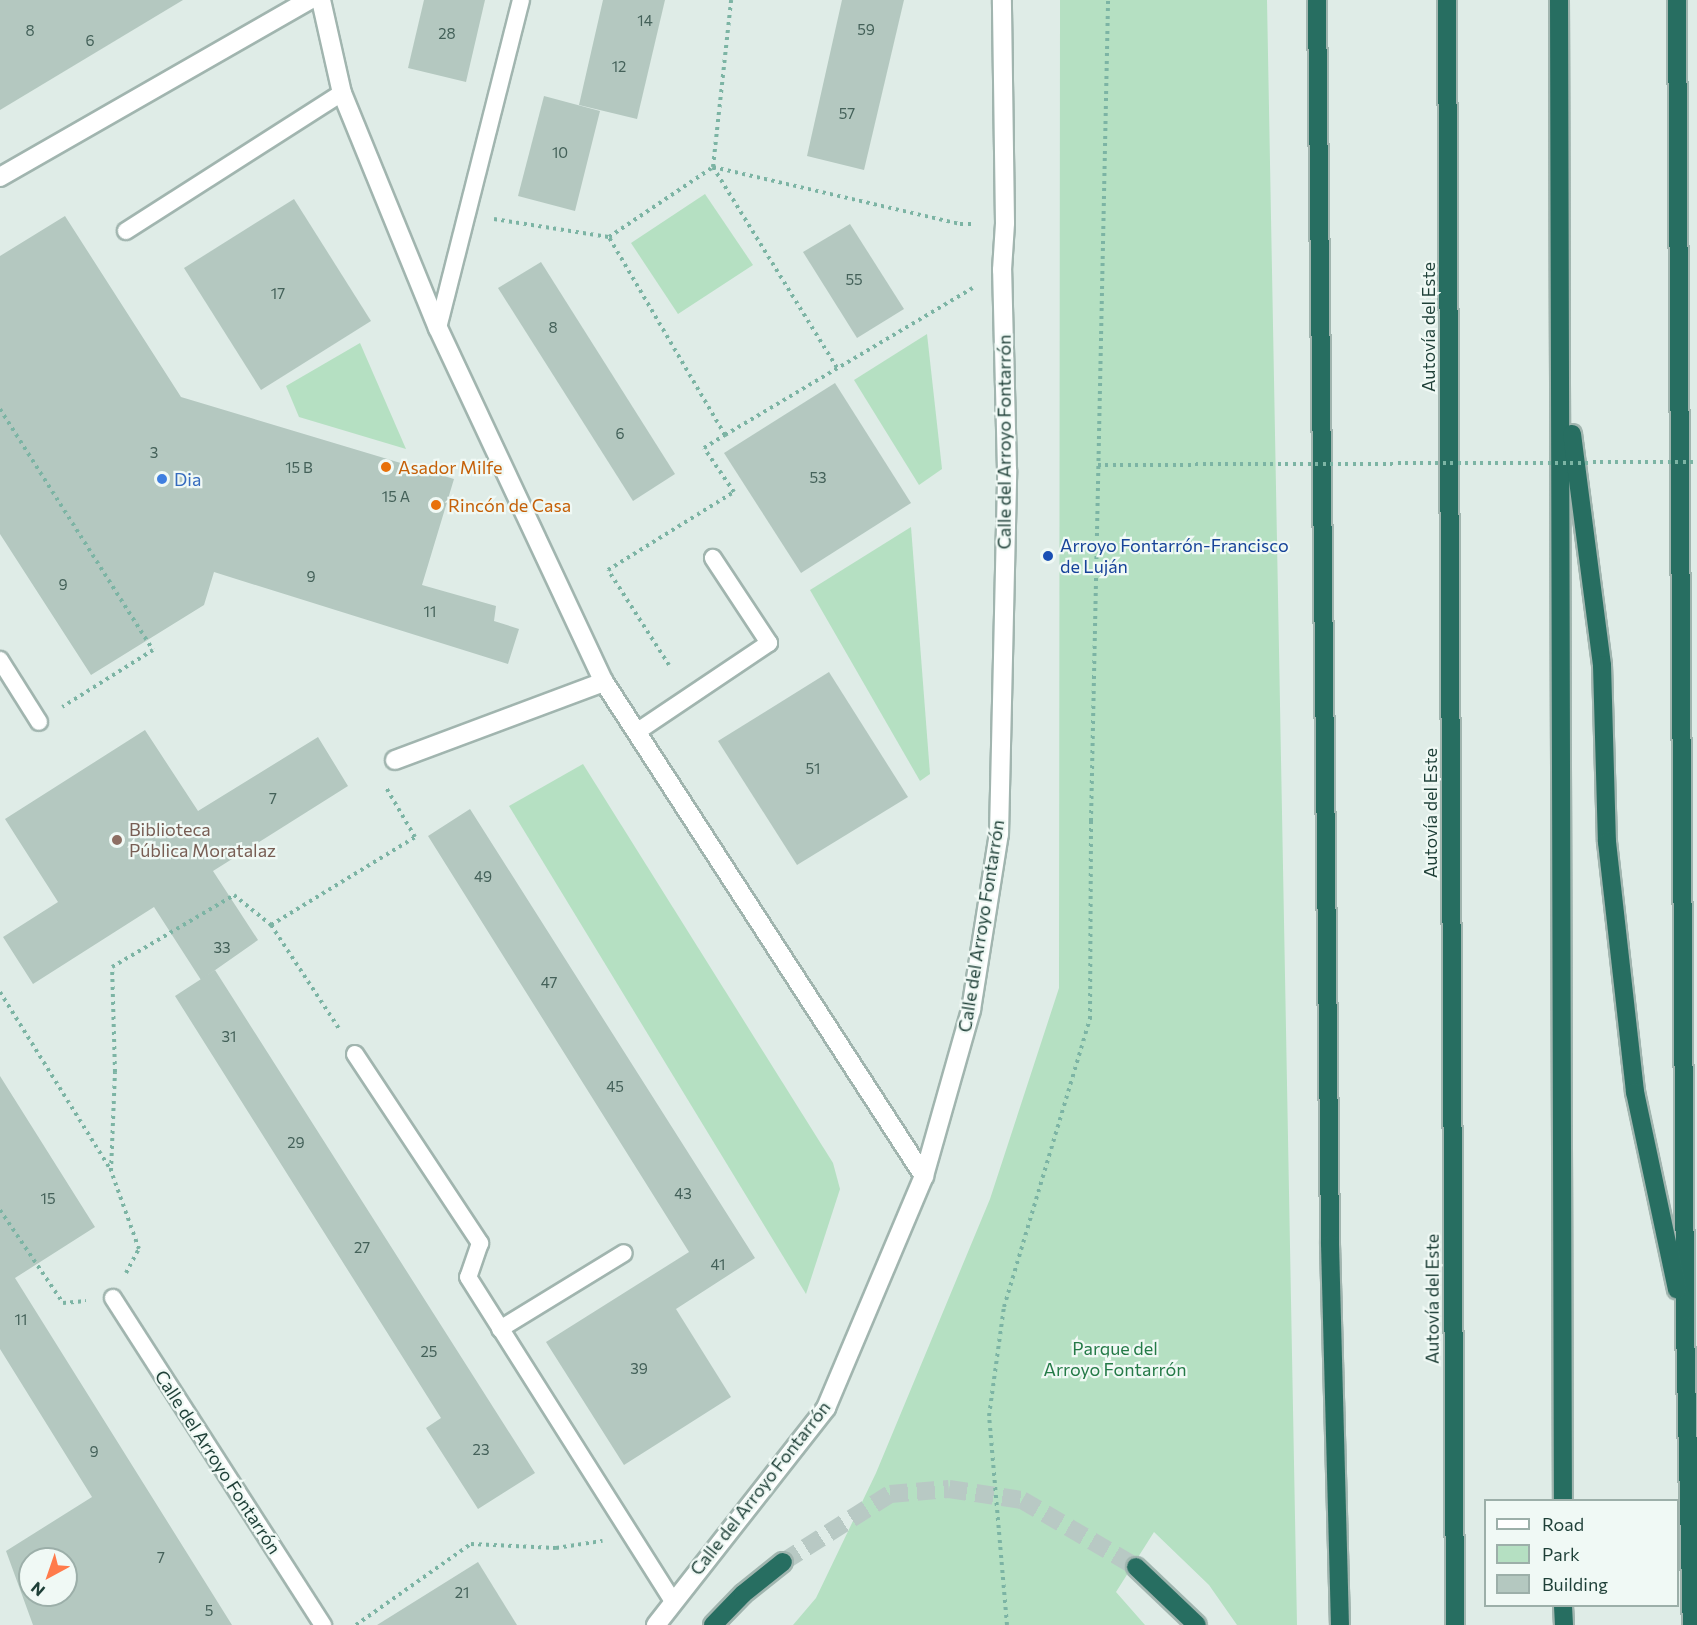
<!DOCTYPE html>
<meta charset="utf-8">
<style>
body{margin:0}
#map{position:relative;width:1697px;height:1625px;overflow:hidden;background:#dfece7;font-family:Commissioner,sans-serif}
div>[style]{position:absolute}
.green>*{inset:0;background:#b5e0c2}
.building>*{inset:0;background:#b4c8c0}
.motorway-tunnel>*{height:18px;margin-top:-9px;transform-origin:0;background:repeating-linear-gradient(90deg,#b8c9c4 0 18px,transparent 0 27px)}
.path>*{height:4px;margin-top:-2px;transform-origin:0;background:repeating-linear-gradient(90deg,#7cb4a4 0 3px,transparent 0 7.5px)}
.roads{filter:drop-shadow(2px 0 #a1b5af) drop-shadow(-2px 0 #a1b5af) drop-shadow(0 2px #a1b5af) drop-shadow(0 -2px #a1b5af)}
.service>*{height:16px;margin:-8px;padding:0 8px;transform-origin:8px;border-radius:8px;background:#fff}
.minor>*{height:18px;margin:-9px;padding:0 9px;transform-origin:9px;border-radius:9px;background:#fff}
.tertiary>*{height:18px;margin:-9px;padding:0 9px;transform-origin:9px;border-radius:9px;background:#fff}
.motorway>*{height:18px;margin:-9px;padding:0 9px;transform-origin:9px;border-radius:9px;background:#276e61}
.path-bridge>*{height:4px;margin-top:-2px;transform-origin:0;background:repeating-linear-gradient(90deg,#7cb4a4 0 3px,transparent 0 7.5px)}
.dots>*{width:16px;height:16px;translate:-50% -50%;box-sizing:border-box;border:3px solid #f0f9f5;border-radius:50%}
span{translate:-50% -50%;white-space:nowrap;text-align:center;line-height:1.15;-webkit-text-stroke:4.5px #f0f9f5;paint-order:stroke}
.number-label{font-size:15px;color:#446159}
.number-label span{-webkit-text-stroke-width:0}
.street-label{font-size:18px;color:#1e3f37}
.food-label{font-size:18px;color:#c56008}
.left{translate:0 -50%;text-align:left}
.shop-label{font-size:18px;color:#366cbe}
.transit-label{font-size:18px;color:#164399}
.education-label{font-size:18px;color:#785e54}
.park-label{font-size:18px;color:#247a47}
.legend{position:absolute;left:1484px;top:1499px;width:195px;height:108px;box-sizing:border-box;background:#f0f9f5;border:2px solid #9cafa9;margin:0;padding:8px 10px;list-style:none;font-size:18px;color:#1e3f37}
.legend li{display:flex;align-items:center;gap:12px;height:30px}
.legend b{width:30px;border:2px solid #9cafa9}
.north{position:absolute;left:18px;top:1547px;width:60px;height:60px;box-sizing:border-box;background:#f0f9f5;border:2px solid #9cafa9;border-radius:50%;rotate:220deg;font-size:16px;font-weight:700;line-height:24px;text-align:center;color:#1e3f37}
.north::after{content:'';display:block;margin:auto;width:21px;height:27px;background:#ff7b4b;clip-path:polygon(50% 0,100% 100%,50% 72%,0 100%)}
</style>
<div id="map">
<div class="green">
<div style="clip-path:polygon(1060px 0,1267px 0,1297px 1625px,1237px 1625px,1209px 1585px,1154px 1532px,1116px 1592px,1145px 1625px,793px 1625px,816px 1598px,876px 1473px,990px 1199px,1059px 988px)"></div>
<div style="clip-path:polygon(705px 194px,753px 265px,678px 314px,631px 243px)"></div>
<div style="clip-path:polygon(927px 334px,942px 469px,919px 485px,854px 380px)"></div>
<div style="clip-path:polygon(360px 343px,406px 449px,299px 417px,286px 386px)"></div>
<div style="clip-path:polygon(911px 527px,930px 774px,920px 781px,810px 590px)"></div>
<div style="clip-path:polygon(583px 764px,833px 1163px,840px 1189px,806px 1294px,509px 806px)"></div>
</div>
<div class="building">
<div style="clip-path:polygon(0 0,183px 0,0 110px)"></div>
<div style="clip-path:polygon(424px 0,485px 0,466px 82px,408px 68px)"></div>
<div style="clip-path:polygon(603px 0,665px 0,637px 119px,579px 105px)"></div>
<div style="clip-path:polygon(842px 0,904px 0,864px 170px,807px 156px)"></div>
<div style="clip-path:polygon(544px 96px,600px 111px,575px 211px,518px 196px)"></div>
<div style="clip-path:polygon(294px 199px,371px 321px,261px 390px,184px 268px)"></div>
<div style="clip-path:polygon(65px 216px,181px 397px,454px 479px,422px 585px,496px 606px,494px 621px,519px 629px,508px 664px,214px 572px,204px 605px,91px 675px,0 534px,0 256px)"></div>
<div style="clip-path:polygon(850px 224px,904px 309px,857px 338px,803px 252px)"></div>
<div style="clip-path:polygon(541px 262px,675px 474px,633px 501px,498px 288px)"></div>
<div style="clip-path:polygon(835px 383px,911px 503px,801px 573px,724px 453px)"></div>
<div style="clip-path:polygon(829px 672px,908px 797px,797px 865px,718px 741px)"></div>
<div style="clip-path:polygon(145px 730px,198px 811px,318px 737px,348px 786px,213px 871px,258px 940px,201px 980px,154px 907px,33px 984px,3px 937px,58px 902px,5px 819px)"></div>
<div style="clip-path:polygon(470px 809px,755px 1258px,676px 1309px,731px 1397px,624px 1465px,546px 1342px,689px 1252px,428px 836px)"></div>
<div style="clip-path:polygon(215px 970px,535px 1473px,478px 1509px,426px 1428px,441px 1418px,175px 996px)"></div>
<div style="clip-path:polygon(evenodd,0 1076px,95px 1227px,15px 1278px,232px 1625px,33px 1625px,6px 1551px,92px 1497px,0 1349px,0 1076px,30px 1559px,66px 1559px,66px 1595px,30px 1595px,30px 1559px)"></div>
<div style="clip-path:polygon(478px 1562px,517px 1625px,377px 1625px)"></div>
</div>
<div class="motorway-tunnel">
<div style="left:783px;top:1562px;width:127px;rotate:-32.4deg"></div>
<div style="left:890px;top:1494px;width:59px;rotate:-4.8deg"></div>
<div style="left:949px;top:1489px;width:74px;rotate:8.6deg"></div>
<div style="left:1022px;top:1500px;width:132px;rotate:30.4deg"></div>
</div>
<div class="path">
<div style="left:713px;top:167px;width:253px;rotate:13deg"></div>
<div style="left:960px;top:224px;width:15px"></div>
<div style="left:713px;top:167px;width:236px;rotate:58.3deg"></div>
<div style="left:494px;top:219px;width:116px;rotate:8.9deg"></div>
<div style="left:0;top:409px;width:285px;rotate:57.6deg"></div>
<div style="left:153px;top:650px;width:107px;rotate:147.9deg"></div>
<div style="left:725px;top:435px;width:288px;rotate:-30.7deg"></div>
<div style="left:669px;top:665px;width:113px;rotate:-122.7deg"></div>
<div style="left:608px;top:570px;width:148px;rotate:-31.8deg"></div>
<div style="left:734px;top:492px;width:53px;rotate:-124.3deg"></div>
<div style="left:704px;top:448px;width:25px;rotate:-32deg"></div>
<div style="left:725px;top:435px;width:229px;rotate:-120.4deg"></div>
<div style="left:609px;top:237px;width:125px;rotate:-33.9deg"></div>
<div style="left:713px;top:167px;width:168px;rotate:-83.8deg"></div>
<div style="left:271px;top:925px;width:169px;rotate:-31.4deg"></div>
<div style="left:415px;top:837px;width:56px;rotate:-120.3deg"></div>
<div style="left:0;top:992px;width:210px;rotate:58.1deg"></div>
<div style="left:0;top:1210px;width:112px;rotate:55.9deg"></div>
<div style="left:63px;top:1303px;width:23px;rotate:-5deg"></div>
<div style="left:126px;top:1273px;width:27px;rotate:-62deg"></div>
<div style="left:139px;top:1249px;width:83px;rotate:-109.7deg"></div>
<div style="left:111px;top:1171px;width:99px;rotate:-87.7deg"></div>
<div style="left:115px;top:1072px;width:105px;rotate:-91.6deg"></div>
<div style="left:112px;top:967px;width:142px;rotate:-30.5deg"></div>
<div style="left:234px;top:895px;width:48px;rotate:39deg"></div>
<div style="left:271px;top:925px;width:126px;rotate:56.7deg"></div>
<div style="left:356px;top:1625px;width:141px;rotate:-35.2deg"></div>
<div style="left:471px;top:1544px;width:85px;rotate:2.7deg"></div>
<div style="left:556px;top:1548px;width:47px;rotate:-8.7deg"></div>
<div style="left:1007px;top:1625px;width:210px;rotate:-94.9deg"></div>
<div style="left:989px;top:1416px;width:110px;rotate:-82.2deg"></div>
<div style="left:1004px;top:1307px;width:301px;rotate:-73.4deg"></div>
<div style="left:1090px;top:1019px;width:198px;rotate:-89.7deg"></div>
<div style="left:1091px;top:821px;width:821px;rotate:-88.81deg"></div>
</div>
<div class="roads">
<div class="service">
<div style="left:126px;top:231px;width:256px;rotate:-32.6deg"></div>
<div style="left:438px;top:328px;width:338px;rotate:-75.8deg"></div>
<div style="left:0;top:660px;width:73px;rotate:57.8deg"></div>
<div style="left:638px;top:731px;width:158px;rotate:-33.9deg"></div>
<div style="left:769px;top:643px;width:102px;rotate:-123.4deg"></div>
<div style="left:355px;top:1054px;width:227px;rotate:56.5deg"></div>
<div style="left:480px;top:1243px;width:36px;rotate:109deg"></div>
<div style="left:468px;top:1277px;width:383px;rotate:57.7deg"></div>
<div style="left:113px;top:1298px;width:389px;rotate:57.3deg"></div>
<div style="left:500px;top:1329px;width:145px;rotate:-31.5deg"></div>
</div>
<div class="minor">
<div style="left:321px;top:0;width:95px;rotate:77.3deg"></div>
<div style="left:342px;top:93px;width:254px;rotate:67.8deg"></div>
<div style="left:438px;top:328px;width:391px;rotate:64.9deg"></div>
<div style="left:604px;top:682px;width:589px;rotate:57.07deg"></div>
<div style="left:0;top:177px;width:356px;rotate:-29.8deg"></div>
<div style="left:395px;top:760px;width:223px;rotate:-20.5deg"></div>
</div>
<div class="tertiary">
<div style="left:656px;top:1625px;width:276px;rotate:-51.9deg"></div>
<div style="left:826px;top:1408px;width:252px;rotate:-67.1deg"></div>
<div style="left:924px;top:1176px;width:173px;rotate:-74.2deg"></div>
<div style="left:971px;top:1010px;width:178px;rotate:-81deg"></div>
<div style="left:999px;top:834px;width:364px;rotate:-88.7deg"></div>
<div style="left:1007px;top:470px;width:200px;rotate:-91.4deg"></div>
<div style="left:1002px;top:270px;width:47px;rotate:-86.3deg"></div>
<div style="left:1005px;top:223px;width:223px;rotate:-90.8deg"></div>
</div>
<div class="motorway">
<div style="left:1317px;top:0;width:1244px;rotate:89.4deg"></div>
<div style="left:1330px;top:1244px;width:381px;rotate:88.5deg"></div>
<div style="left:1447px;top:0;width:1625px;rotate:89.72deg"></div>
<div style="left:1559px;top:0;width:1500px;rotate:89.85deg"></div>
<div style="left:1677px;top:0;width:1326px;rotate:89.65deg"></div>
<div style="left:1685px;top:1326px;width:299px;rotate:88.7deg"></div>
<div style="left:1572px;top:434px;width:233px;rotate:82.6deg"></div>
<div style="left:1602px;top:665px;width:177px;rotate:88.4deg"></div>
<div style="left:1607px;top:842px;width:252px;rotate:83.6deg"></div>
<div style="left:1635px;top:1092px;width:202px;rotate:78deg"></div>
<div style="left:1136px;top:1567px;width:84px;rotate:43.6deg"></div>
<div style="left:1563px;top:1606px;width:19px;rotate:87deg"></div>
<div style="left:713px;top:1625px;width:43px;rotate:-45.9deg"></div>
<div style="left:743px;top:1594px;width:51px;rotate:-38.7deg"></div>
</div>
</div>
<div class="path-bridge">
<div style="left:1098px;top:465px;width:599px;rotate:-0.29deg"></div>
</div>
<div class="dots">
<div style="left:386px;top:467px;background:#e8710a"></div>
<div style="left:162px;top:479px;background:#3f7fe0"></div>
<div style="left:436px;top:505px;background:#e8710a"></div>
<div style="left:1048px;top:556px;background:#1a4fb4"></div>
<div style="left:117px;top:840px;background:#8d6e63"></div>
</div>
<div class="number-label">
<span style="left:645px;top:21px">14</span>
<span style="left:866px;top:30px">59</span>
<span style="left:30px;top:31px">8</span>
<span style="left:447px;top:34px">28</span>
<span style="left:90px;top:41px">6</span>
<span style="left:619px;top:67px">12</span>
<span style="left:847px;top:114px">57</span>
<span style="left:560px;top:153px">10</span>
<span style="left:854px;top:280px">55</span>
<span style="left:278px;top:294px">17</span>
<span style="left:553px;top:328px">8</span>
<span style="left:620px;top:434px">6</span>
<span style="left:154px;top:453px">3</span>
<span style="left:299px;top:468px">15 B</span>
<span style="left:818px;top:478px">53</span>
<span style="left:396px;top:497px">15 A</span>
<span style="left:311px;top:577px">9</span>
<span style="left:63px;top:585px">9</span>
<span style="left:430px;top:612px">11</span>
<span style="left:813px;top:769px">51</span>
<span style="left:273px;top:799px">7</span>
<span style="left:483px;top:877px">49</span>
<span style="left:222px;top:948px">33</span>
<span style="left:549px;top:983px">47</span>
<span style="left:229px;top:1037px">31</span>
<span style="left:615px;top:1087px">45</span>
<span style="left:296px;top:1143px">29</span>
<span style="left:683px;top:1194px">43</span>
<span style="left:48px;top:1199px">15</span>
<span style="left:362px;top:1248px">27</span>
<span style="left:718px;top:1265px">41</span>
<span style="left:21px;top:1320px">11</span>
<span style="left:429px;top:1352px">25</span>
<span style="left:639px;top:1369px">39</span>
<span style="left:481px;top:1450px">23</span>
<span style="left:94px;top:1452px">9</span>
<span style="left:161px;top:1558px">7</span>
<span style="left:462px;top:1593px">21</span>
<span style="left:209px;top:1611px">5</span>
</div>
<div class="street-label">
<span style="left:1428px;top:327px;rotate:-90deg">Autovía del Este</span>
<span style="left:1004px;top:442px;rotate:-90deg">Calle del Arroyo Fontarrón</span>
<span style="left:1430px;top:813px;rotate:-90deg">Autovía del Este</span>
<span style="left:981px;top:926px;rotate:-81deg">Calle del Arroyo Fontarrón</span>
<span style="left:1432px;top:1299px;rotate:-90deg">Autovía del Este</span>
<span style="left:218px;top:1462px;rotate:57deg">Calle del Arroyo Fontarrón</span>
<span style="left:760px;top:1488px;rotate:-52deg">Calle del Arroyo Fontarrón</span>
</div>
<div class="food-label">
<span class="left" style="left:398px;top:467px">Asador Milfe</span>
<span class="left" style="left:448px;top:505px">Rincón de Casa</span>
</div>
<div class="shop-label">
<span class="left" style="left:174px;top:479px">Dia</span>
</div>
<div class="transit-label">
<span class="left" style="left:1060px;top:556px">Arroyo Fontarrón-Francisco<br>de Luján</span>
</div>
<div class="education-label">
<span class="left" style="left:129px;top:840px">Biblioteca<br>Pública Moratalaz</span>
</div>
<div class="park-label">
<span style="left:1115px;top:1359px">Parque del<br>Arroyo Fontarrón</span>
</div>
<ul class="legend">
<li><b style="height:8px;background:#fff"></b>Road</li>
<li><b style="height:16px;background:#b5e0c2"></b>Park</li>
<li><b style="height:16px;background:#b4c8c0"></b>Building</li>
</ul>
<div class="north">N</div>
</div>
